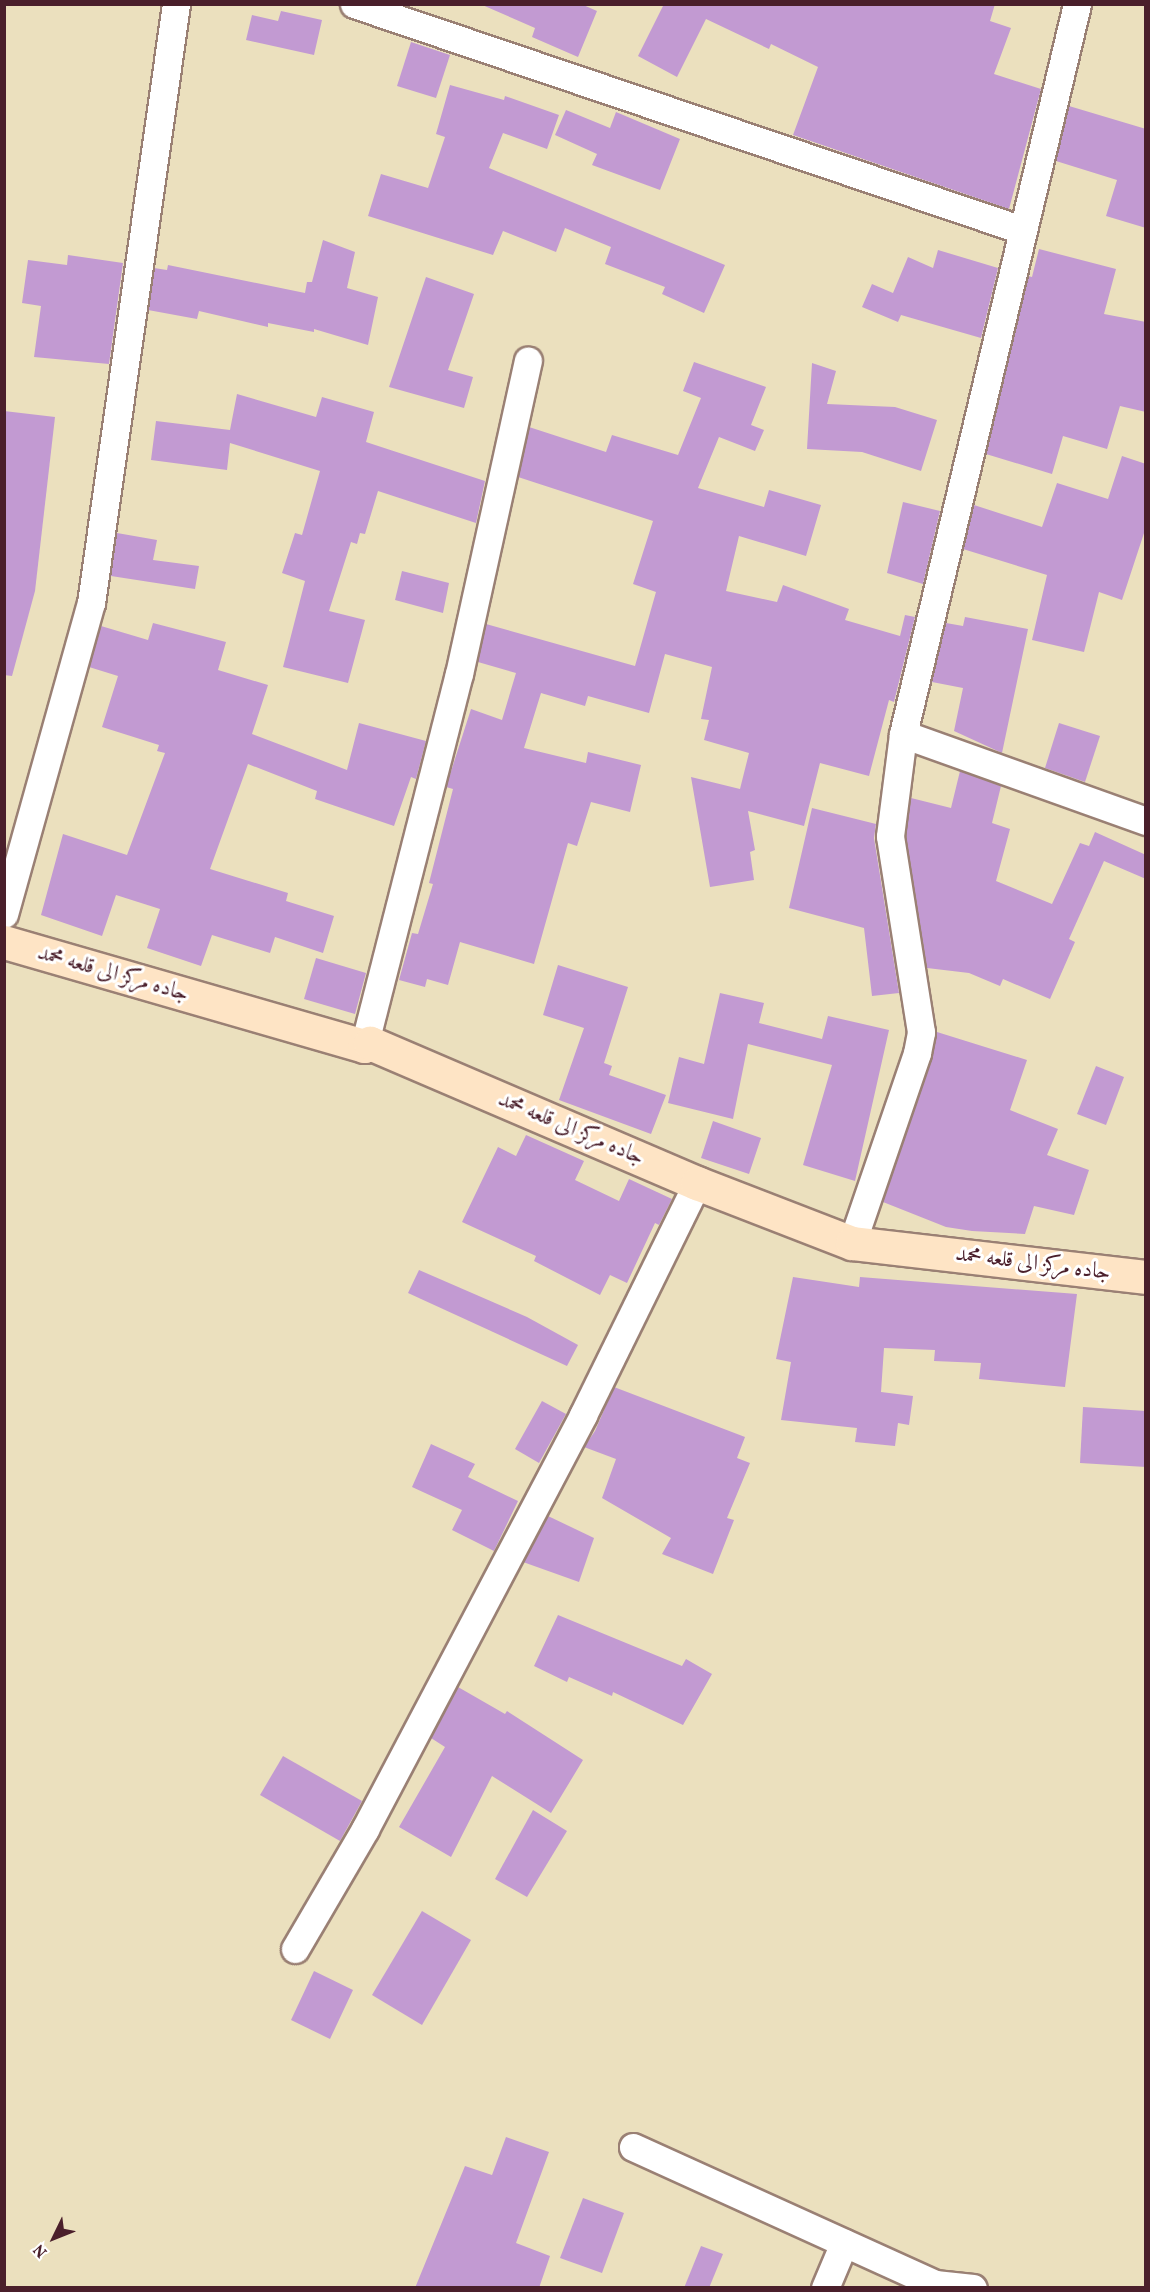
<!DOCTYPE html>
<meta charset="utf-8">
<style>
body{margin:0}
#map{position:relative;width:1150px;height:2292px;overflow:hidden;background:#ebe0be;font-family:Vollkorn,Amiri,serif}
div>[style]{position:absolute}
.building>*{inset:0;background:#c29ad2}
.roads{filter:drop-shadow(2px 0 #9a8074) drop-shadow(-2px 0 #9a8074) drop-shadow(0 2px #9a8074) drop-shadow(0 -2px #9a8074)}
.street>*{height:27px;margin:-13.5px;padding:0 13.5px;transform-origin:13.5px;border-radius:13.5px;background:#fff}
.secondary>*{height:33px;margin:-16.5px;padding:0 16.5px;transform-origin:16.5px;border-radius:16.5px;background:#fee4c5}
span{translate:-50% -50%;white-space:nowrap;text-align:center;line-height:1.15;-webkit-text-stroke:6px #fff;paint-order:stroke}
.street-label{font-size:22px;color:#4a1f2b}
.frame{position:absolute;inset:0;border:6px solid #4a1f2b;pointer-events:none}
.north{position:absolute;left:24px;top:2208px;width:60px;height:60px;-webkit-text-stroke:4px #fff;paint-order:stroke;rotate:227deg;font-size:16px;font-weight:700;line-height:24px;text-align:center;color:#4a1f2b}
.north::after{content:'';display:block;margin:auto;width:21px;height:27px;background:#4a1f2b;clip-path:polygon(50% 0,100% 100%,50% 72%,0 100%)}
</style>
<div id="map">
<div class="building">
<div style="clip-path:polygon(480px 4px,581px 4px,597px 11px,578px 57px,532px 37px,535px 28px)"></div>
<div style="clip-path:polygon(664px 4px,995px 4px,990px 21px,1011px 28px,994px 74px,1041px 89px,1009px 209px,793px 135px,818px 67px,771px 44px,769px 49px,706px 19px,677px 77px,638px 56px)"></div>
<div style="clip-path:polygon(281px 11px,322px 20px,314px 55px,246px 40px,252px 15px,278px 21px)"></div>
<div style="clip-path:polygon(411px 42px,450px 55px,436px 98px,397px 86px)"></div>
<div style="clip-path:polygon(450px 85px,504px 100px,505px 96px,559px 115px,547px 149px,503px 133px,489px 168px,725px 265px,704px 313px,662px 294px,665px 287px,605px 264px,611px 247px,565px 228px,556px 252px,503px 231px,493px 255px,368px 216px,381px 174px,428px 188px,445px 137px,436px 134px)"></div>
<div style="clip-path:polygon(1069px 106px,1146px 129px,1146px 228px,1106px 216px,1117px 180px,1056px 161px)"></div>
<div style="clip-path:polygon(566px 110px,610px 128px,616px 112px,680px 139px,660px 190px,592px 165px,597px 154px,555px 135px)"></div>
<div style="clip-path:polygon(323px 240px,355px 252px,347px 288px,378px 297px,368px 345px,314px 329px,314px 332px,268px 323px,268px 327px,199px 311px,197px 319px,148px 310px,154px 268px,167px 270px,168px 265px,305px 293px,307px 282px,312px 282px)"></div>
<div style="clip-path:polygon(1039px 249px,1116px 269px,1104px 314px,1146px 322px,1146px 412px,1120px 406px,1107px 449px,1063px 436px,1052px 474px,986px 454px,1028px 276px,1032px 277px)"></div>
<div style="clip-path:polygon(938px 250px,998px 268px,981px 338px,901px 315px,898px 322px,862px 307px,872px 284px,893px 293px,908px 257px,933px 268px)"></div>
<div style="clip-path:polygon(68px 255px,123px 263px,109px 364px,34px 357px,41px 306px,22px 303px,28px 260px,67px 265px)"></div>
<div style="clip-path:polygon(426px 277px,474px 294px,448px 370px,473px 377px,464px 408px,389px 387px)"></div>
<div style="clip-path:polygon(694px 362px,766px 387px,751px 425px,764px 430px,755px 451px,719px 437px,698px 488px,764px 507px,769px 490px,821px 505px,806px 556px,739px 536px,726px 591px,777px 602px,783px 585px,849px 609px,845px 620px,900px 636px,905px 615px,915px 617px,894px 702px,889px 700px,869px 776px,820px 763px,804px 826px,748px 811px,755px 850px,750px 852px,754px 880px,710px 887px,691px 777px,740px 789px,749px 753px,704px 740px,709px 720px,701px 719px,712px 667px,665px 654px,649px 713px,588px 696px,585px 706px,541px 693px,524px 748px,586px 763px,588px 752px,641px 765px,630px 812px,591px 802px,577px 846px,568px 843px,534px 964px,460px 942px,448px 985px,427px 979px,425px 987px,399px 980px,412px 933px,418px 934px,433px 884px,429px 883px,453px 789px,446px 787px,471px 709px,502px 720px,516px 673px,478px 662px,486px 624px,635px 666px,656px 592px,633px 584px,653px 521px,518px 477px,529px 427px,606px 452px,612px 435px,678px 455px,701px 398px,683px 391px)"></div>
<div style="clip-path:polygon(812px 363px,836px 371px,827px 404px,895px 407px,937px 420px,921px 471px,862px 452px,807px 449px)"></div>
<div style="clip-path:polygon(237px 394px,316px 417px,322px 397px,374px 412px,366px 442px,485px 481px,476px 523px,378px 491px,365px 534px,360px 533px,357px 544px,351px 542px,329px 611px,365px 620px,348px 683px,283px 667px,305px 581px,282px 573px,295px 533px,302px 535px,320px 471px,230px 443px,227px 470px,151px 460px,156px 421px,230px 430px)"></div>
<div style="clip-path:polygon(4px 411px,55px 417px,35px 591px,12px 676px,4px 675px)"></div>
<div style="clip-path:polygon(1122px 456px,1146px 464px,1146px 527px,1122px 600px,1099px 592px,1084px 652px,1032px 640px,1047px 575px,963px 549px,974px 505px,1042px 527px,1057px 483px,1108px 499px)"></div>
<div style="clip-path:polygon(903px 502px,940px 511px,923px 584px,887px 573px)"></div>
<div style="clip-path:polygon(117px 533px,157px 540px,153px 560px,199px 566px,195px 589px,111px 576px)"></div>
<div style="clip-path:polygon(402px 571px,449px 583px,443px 613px,395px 600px)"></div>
<div style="clip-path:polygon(965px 617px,1028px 629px,1002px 753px,954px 731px,963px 688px,932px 682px,946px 623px,963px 626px)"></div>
<div style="clip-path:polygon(153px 623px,226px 642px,218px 670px,268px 685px,252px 734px,347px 770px,359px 723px,426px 741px,416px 779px,411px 777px,394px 826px,315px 799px,317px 791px,248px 764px,210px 869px,288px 893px,286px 901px,334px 916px,323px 953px,275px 937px,270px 953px,212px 935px,201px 966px,147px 948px,160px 909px,116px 895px,102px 936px,41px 915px,63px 834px,127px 855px,165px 753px,157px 751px,159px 745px,102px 727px,118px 676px,89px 667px,101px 626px,148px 640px)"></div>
<div style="clip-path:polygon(1059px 723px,1100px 736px,1085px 782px,1045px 768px)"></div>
<div style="clip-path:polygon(960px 771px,1001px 786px,992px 823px,1010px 829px,996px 881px,1052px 904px,1080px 843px,1089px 846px,1095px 832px,1146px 855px,1146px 879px,1104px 861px,1069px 939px,1075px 942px,1050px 999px,1003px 979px,1000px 986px,969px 973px,927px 968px,906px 836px,911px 798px,951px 808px)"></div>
<div style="clip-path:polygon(812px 808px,876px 824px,874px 838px,899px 993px,872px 996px,864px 928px,789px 908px)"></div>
<div style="clip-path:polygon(316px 958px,366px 973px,355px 1014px,304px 999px)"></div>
<div style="clip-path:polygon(558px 965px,628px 987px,604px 1063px,612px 1066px,609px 1075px,666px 1095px,651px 1134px,559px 1100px,584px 1028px,543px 1015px)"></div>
<div style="clip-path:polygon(720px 993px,764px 1003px,759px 1023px,822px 1039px,828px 1016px,889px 1030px,855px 1181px,803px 1165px,832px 1065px,748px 1044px,733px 1119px,668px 1103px,679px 1057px,704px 1064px)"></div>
<div style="clip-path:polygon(937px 1032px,1027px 1060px,1010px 1110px,1058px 1129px,1047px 1155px,1089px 1170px,1074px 1215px,1034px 1206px,1025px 1234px,972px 1231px,946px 1227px,883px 1202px,932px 1058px)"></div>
<div style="clip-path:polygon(1096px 1066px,1124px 1077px,1106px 1125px,1077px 1114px)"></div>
<div style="clip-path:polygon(713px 1121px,761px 1138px,749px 1174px,701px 1158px)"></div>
<div style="clip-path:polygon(526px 1135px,584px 1161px,575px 1180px,619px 1201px,629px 1179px,672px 1199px,659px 1225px,655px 1223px,627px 1283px,610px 1275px,600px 1295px,534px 1261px,536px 1256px,462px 1222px,498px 1147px,516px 1156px)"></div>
<div style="clip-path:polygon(419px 1270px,527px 1317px,578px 1345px,567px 1366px,408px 1293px)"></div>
<div style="clip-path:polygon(793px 1277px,859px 1287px,860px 1277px,1077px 1294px,1065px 1387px,979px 1379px,981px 1363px,934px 1361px,935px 1350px,884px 1348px,881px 1392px,913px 1396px,909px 1425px,898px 1423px,895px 1446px,855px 1442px,857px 1428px,781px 1420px,791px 1362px,776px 1359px)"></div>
<div style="clip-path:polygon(614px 1387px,745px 1437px,737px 1458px,750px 1463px,727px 1518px,734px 1520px,713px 1574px,662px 1554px,671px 1538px,602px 1498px,616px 1459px,584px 1447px,595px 1431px)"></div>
<div style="clip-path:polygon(542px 1401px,566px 1414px,539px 1463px,515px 1449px)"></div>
<div style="clip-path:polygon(1083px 1407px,1146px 1411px,1146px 1467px,1080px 1463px)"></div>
<div style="clip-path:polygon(431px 1444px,475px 1464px,468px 1477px,518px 1501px,494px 1551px,452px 1530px,462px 1510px,412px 1487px)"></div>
<div style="clip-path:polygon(548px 1516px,594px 1538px,579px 1582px,523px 1562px)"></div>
<div style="clip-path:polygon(558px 1615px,682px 1666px,686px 1659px,712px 1674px,683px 1725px,613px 1692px,612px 1696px,569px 1677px,567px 1682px,534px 1666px)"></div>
<div style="clip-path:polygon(458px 1687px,505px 1714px,507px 1711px,583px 1760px,551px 1813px,492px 1776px,451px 1857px,399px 1827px,445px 1747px,431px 1738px)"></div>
<div style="clip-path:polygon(283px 1756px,362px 1801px,340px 1841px,260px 1795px)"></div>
<div style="clip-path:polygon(533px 1810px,567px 1831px,527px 1897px,495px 1879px)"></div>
<div style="clip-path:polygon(422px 1911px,471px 1940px,422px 2025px,372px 1995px)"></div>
<div style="clip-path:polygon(314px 1971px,353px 1990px,330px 2039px,291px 2020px)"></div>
<div style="clip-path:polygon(506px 2137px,549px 2152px,516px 2243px,550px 2256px,539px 2288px,415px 2288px,465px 2166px,492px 2175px)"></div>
<div style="clip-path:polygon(583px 2198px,624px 2213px,602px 2273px,560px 2258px)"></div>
<div style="clip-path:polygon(701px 2246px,723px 2254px,709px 2288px,684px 2288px)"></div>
</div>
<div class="roads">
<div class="street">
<div style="left:354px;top:4px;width:705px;rotate:18.69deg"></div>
<div style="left:903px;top:734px;width:258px;rotate:19.7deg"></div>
<div style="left:4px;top:914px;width:323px;rotate:-74.4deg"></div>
<div style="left:91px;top:603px;width:605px;rotate:-81.92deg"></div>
<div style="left:364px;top:1046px;width:384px;rotate:-75.7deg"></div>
<div style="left:459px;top:674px;width:321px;rotate:-77.6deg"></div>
<div style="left:852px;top:1243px;width:201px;rotate:-71.1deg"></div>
<div style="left:917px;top:1053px;width:21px;rotate:-79deg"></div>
<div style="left:921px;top:1032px;width:198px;rotate:-99deg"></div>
<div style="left:890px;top:836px;width:103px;rotate:-82.7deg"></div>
<div style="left:903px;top:734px;width:750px;rotate:-76.59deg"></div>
<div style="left:295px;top:1949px;width:139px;rotate:-59.7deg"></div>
<div style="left:365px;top:1829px;width:468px;rotate:-62.2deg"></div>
<div style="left:583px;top:1415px;width:258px;rotate:-63.8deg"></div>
<div style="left:633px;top:2147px;width:332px;rotate:24.4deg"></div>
<div style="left:935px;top:2284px;width:38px;rotate:6deg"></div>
<div style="left:825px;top:2288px;width:49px;rotate:-67.1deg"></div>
</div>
<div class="secondary">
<div style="left:4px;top:942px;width:375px;rotate:16.1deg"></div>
<div style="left:364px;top:1046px;width:7px;rotate:-27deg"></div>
<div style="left:370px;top:1043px;width:356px;rotate:23.2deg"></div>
<div style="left:697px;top:1183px;width:166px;rotate:21.2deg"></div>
<div style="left:852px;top:1243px;width:296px;rotate:6.6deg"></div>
</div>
</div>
<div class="street-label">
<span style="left:113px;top:974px;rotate:16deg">جاده مرکز الی قلعه محمد</span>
<span style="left:571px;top:1129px;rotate:23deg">جاده مرکز الی قلعه محمد</span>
<span style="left:1033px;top:1264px;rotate:7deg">جاده مرکز الی قلعه محمد</span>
</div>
<div class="frame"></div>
<div class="north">N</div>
</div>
